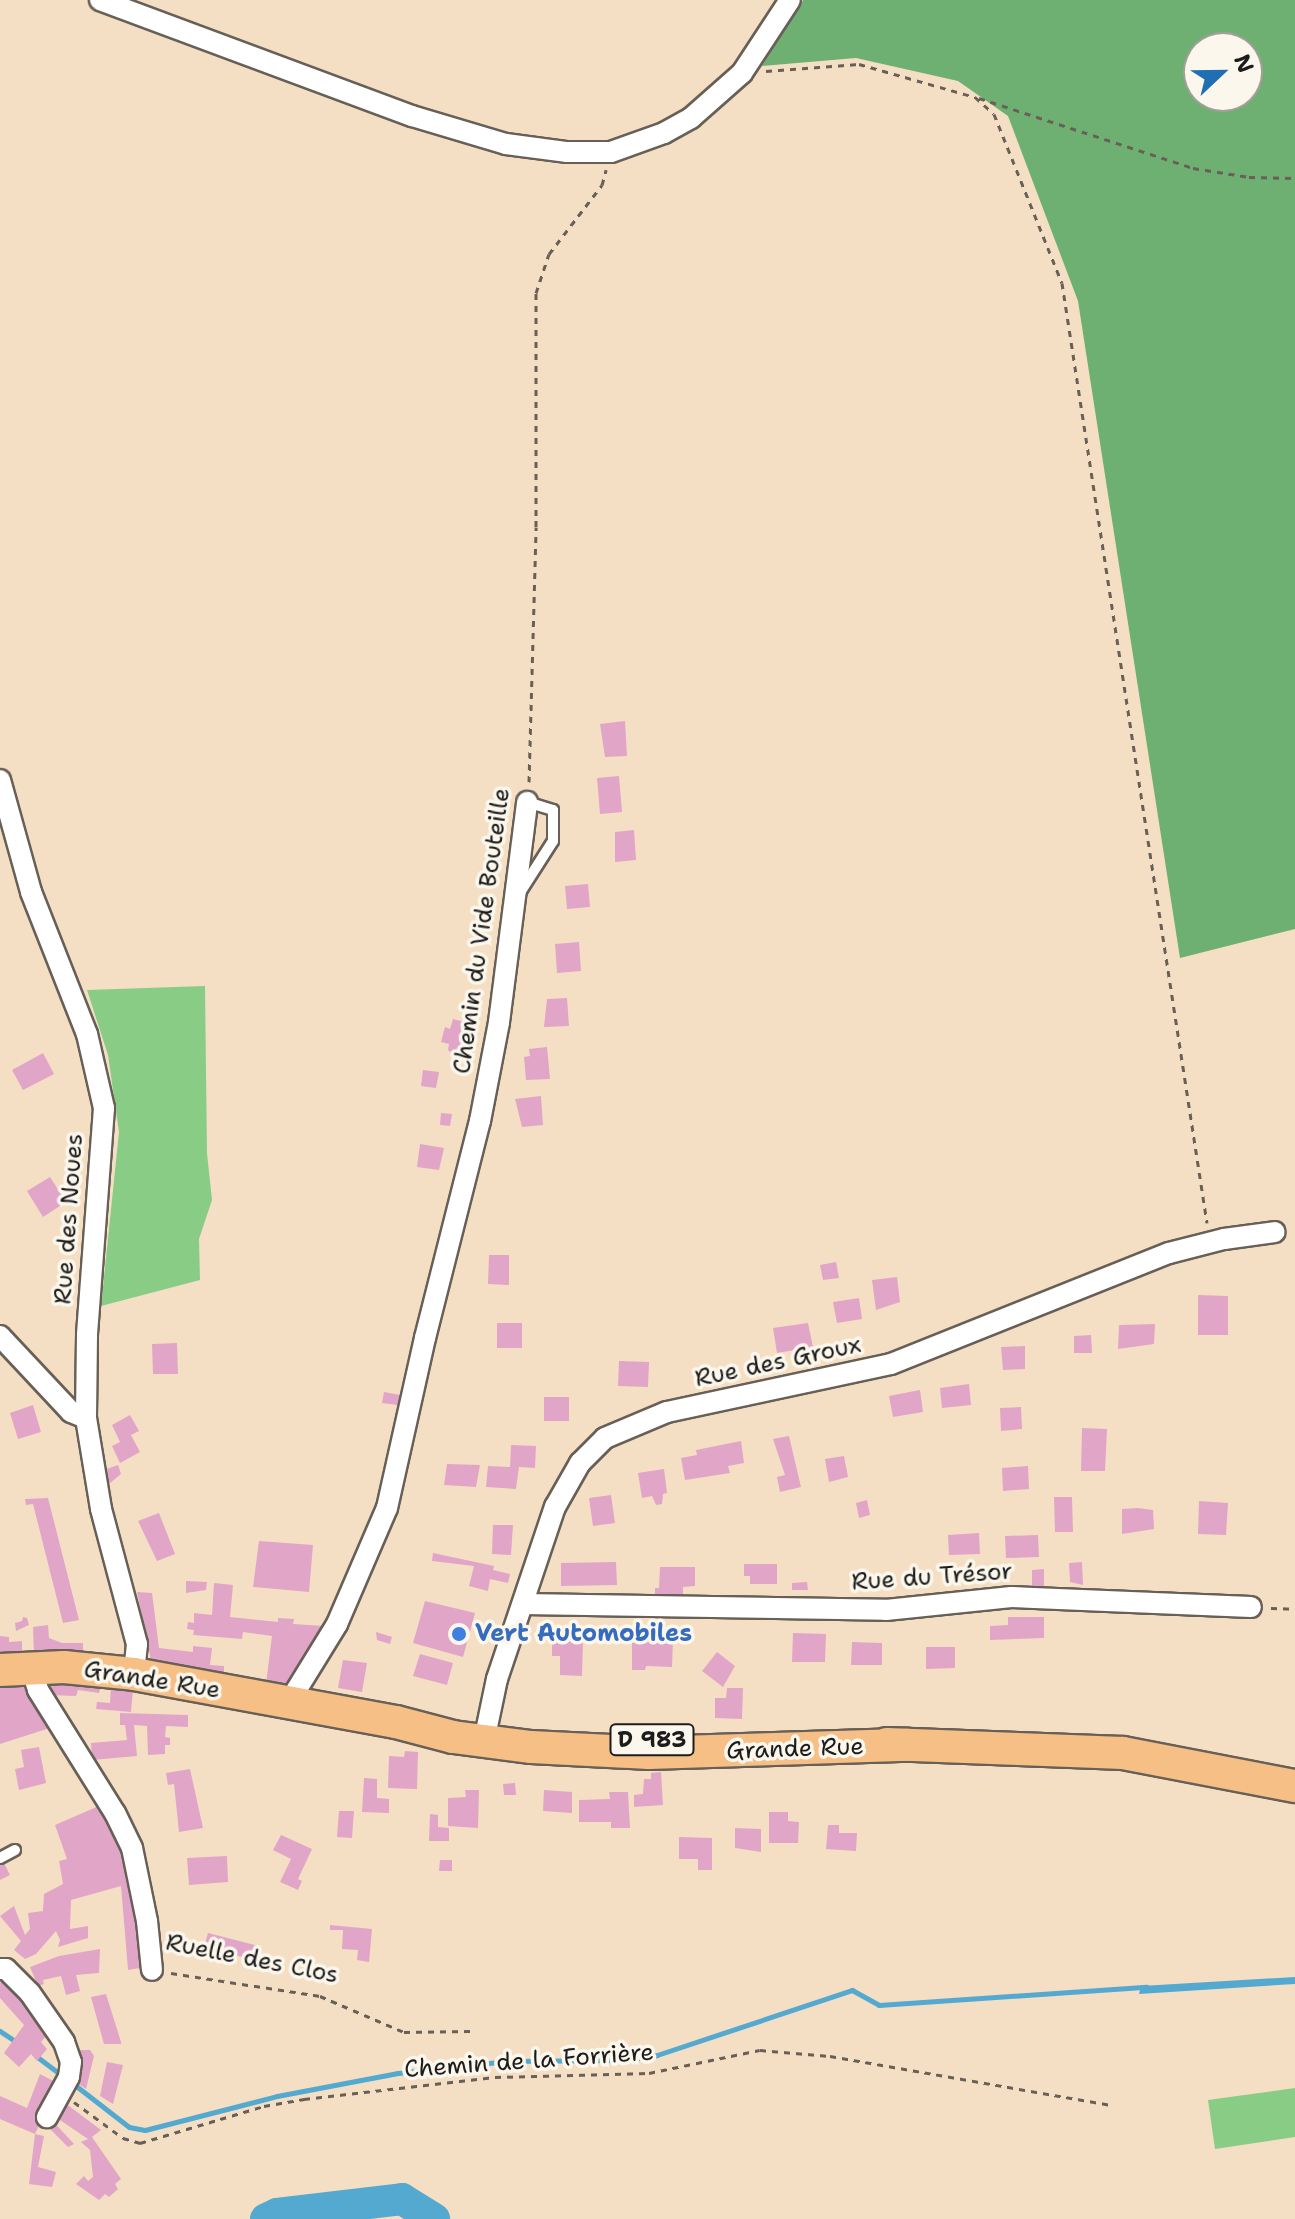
<!DOCTYPE html>
<meta charset="utf-8">
<style>
body{margin:0}
#map{position:relative;width:1295px;height:2219px;overflow:hidden;background:#f5dfc4;font-family:"Shantell Sans",sans-serif}
div>[style]{position:absolute}
.green>*{inset:0;background:#89cc85}
.forest>*{inset:0;background:#6eb072}
.water>*{inset:0;background:#53a9d0}
.stream>*{height:5px;margin:-2.5px;padding:0 2.5px;transform-origin:2.5px;border-radius:2.5px;background:#53a9d0}
.river>*{height:32px;margin:-16px;padding:0 16px;transform-origin:16px;border-radius:16px;background:#53a9d0}
.building>*{inset:0;background:#e1a5c8}
.path>*{height:3px;margin-top:-1.5px;transform-origin:0;background:repeating-linear-gradient(90deg,#686057 0 6px,transparent 0 12px)}
.roads{filter:drop-shadow(2px 0 #686057) drop-shadow(-2px 0 #686057) drop-shadow(0 2px #686057) drop-shadow(0 -2px #686057)}
.service>*{height:10px;margin:-5px;padding:0 5px;transform-origin:5px;border-radius:5px;background:#fff}
.minor>*{height:20px;margin:-10px;padding:0 10px;transform-origin:10px;border-radius:10px;background:#fff}
.primary>*{height:32px;margin:-16px;padding:0 16px;transform-origin:16px;border-radius:16px;background:#f5bf86}
.dots>*{width:22px;height:22px;translate:-50% -50%;box-sizing:border-box;border:4px solid #fbf7ec;border-radius:50%}
span{translate:-50% -50%;white-space:nowrap;text-align:center;line-height:1.15;-webkit-text-stroke:7px #fbf7ec;paint-order:stroke}
.shield-label span{padding:2px 6px;background:#fbf7ec;border:2px solid;border-radius:6px;-webkit-text-stroke-width:0}
.shield-label{font-size:22px;color:#1c1c1c;font-weight:700}
.street-label{font-size:24px;color:#1c1c1c}
.shop-label{font-size:24px;color:#366cbe;font-weight:700}
.left{translate:0 -50%;text-align:left}
.north{position:absolute;left:1183px;top:32px;width:80px;height:80px;box-sizing:border-box;background:#fbf7ec;border:2px solid #a29f99;border-radius:50%;rotate:68deg;font-size:22px;font-weight:700;line-height:32px;text-align:center;color:#1c1c1c}
.north::after{content:'';display:block;margin:auto;width:28px;height:36px;background:#1f6fb2;clip-path:polygon(50% 0,100% 100%,50% 72%,0 100%)}
</style>
<div id="map">
<div class="green">
<div style="clip-path:polygon(205px 986px,207px 1153px,212px 1200px,199px 1239px,200px 1280px,101px 1306px,119px 1132px,108px 1055px,87px 990px)"></div>
<div style="clip-path:polygon(1295px 2088px,1295px 2137px,1215px 2149px,1208px 2100px)"></div>
</div>
<div class="forest">
<div style="clip-path:polygon(evenodd,803px 0,1295px 0,1295px 929px,1180px 958px,1078px 301px,1008px 116px,958px 81px,856px 58px,762px 66px,803px 0,1199px 48px,1247px 48px,1247px 96px,1199px 96px,1199px 48px)"></div>
</div>
<div class="water">
<div style="clip-path:polygon(1295px 1977px,1295px 1984px,1139px 1994px,1141px 1986px)"></div>
</div>
<div class="stream">
<div style="left:0;top:2031px;width:22px;rotate:34deg"></div>
<div style="left:36px;top:2056px;width:34px;rotate:37deg"></div>
<div style="left:71px;top:2082px;width:73px;rotate:37.8deg"></div>
<div style="left:129px;top:2127px;width:16px;rotate:11deg"></div>
<div style="left:145px;top:2130px;width:136px;rotate:-14.4deg"></div>
<div style="left:277px;top:2096px;width:123px;rotate:-10.8deg"></div>
<div style="left:398px;top:2073px;width:110px;rotate:-6.3deg"></div>
<div style="left:507px;top:2061px;width:120px;rotate:-0.5deg"></div>
<div style="left:627px;top:2060px;width:30px;rotate:-9deg"></div>
<div style="left:657px;top:2055px;width:206px;rotate:-18.4deg"></div>
<div style="left:852px;top:1990px;width:31px;rotate:29deg"></div>
<div style="left:879px;top:2005px;width:268px;rotate:-3.9deg"></div>
</div>
<div class="river">
<div style="left:266px;top:2219px;width:12px;rotate:-24deg"></div>
<div style="left:277px;top:2214px;width:126px;rotate:-6.8deg"></div>
<div style="left:402px;top:2199px;width:38px;rotate:32deg"></div>
</div>
<div class="building">
<div style="clip-path:polygon(625px 721px,627px 756px,605px 757px,600px 724px)"></div>
<div style="clip-path:polygon(619px 776px,622px 812px,600px 814px,597px 778px)"></div>
<div style="clip-path:polygon(634px 830px,636px 860px,615px 862px,615px 832px)"></div>
<div style="clip-path:polygon(588px 884px,590px 907px,567px 909px,565px 886px)"></div>
<div style="clip-path:polygon(579px 942px,581px 971px,557px 973px,555px 944px)"></div>
<div style="clip-path:polygon(567px 998px,569px 1026px,544px 1027px,547px 999px)"></div>
<div style="clip-path:polygon(453px 1019px,477px 1025px,468px 1061px,457px 1058px,448px 1050px,449px 1044px,441px 1042px,445px 1027px,450px 1029px)"></div>
<div style="clip-path:polygon(547px 1047px,550px 1079px,526px 1080px,524px 1057px,530px 1056px,529px 1049px)"></div>
<div style="clip-path:polygon(43px 1053px,54px 1074px,23px 1090px,12px 1070px)"></div>
<div style="clip-path:polygon(423px 1070px,439px 1072px,436px 1088px,421px 1086px)"></div>
<div style="clip-path:polygon(541px 1096px,543px 1125px,522px 1127px,515px 1099px)"></div>
<div style="clip-path:polygon(441px 1113px,452px 1114px,450px 1126px,440px 1125px)"></div>
<div style="clip-path:polygon(420px 1144px,444px 1148px,439px 1170px,417px 1167px)"></div>
<div style="clip-path:polygon(50px 1177px,66px 1202px,43px 1217px,27px 1191px)"></div>
<div style="clip-path:polygon(489px 1255px,509px 1255px,509px 1285px,488px 1284px)"></div>
<div style="clip-path:polygon(836px 1262px,839px 1278px,823px 1280px,820px 1265px)"></div>
<div style="clip-path:polygon(897px 1277px,900px 1302px,876px 1310px,872px 1280px)"></div>
<div style="clip-path:polygon(1198px 1295px,1228px 1296px,1228px 1335px,1198px 1335px)"></div>
<div style="clip-path:polygon(859px 1298px,862px 1319px,837px 1323px,833px 1302px)"></div>
<div style="clip-path:polygon(497px 1323px,522px 1323px,522px 1348px,497px 1348px)"></div>
<div style="clip-path:polygon(808px 1323px,813px 1347px,777px 1353px,773px 1328px)"></div>
<div style="clip-path:polygon(1155px 1324px,1154px 1344px,1118px 1349px,1119px 1325px)"></div>
<div style="clip-path:polygon(1091px 1335px,1092px 1353px,1074px 1353px,1074px 1336px)"></div>
<div style="clip-path:polygon(177px 1343px,178px 1374px,153px 1374px,152px 1344px)"></div>
<div style="clip-path:polygon(1025px 1346px,1025px 1369px,1003px 1370px,1001px 1347px)"></div>
<div style="clip-path:polygon(619px 1361px,649px 1362px,648px 1387px,618px 1386px)"></div>
<div style="clip-path:polygon(969px 1384px,971px 1405px,942px 1408px,940px 1388px)"></div>
<div style="clip-path:polygon(920px 1390px,923px 1412px,893px 1417px,889px 1396px)"></div>
<div style="clip-path:polygon(384px 1392px,400px 1395px,398px 1405px,382px 1403px)"></div>
<div style="clip-path:polygon(544px 1397px,569px 1397px,569px 1421px,544px 1421px)"></div>
<div style="clip-path:polygon(33px 1405px,41px 1432px,18px 1439px,10px 1413px)"></div>
<div style="clip-path:polygon(1021px 1407px,1022px 1429px,1001px 1431px,1000px 1408px)"></div>
<div style="clip-path:polygon(130px 1415px,139px 1431px,131px 1435px,140px 1452px,120px 1463px,112px 1446px,120px 1442px,112px 1425px)"></div>
<div style="clip-path:polygon(1082px 1428px,1107px 1429px,1105px 1471px,1081px 1471px)"></div>
<div style="clip-path:polygon(789px 1436px,801px 1487px,780px 1492px,777px 1477px,785px 1475px,773px 1439px)"></div>
<div style="clip-path:polygon(741px 1441px,744px 1463px,728px 1466px,730px 1473px,685px 1480px,681px 1458px,697px 1455px,696px 1450px)"></div>
<div style="clip-path:polygon(511px 1445px,536px 1446px,535px 1468px,519px 1467px,516px 1489px,486px 1487px,488px 1466px,510px 1467px)"></div>
<div style="clip-path:polygon(844px 1456px,848px 1477px,829px 1482px,825px 1459px)"></div>
<div style="clip-path:polygon(447px 1464px,480px 1465px,476px 1487px,444px 1485px)"></div>
<div style="clip-path:polygon(118px 1465px,121px 1474px,109px 1484px,107px 1469px)"></div>
<div style="clip-path:polygon(1028px 1466px,1029px 1489px,1003px 1491px,1002px 1468px)"></div>
<div style="clip-path:polygon(664px 1469px,667px 1493px,663px 1494px,662px 1504px,656px 1505px,652px 1496px,642px 1498px,638px 1473px)"></div>
<div style="clip-path:polygon(611px 1495px,615px 1523px,593px 1526px,589px 1498px)"></div>
<div style="clip-path:polygon(1054px 1497px,1072px 1497px,1073px 1532px,1055px 1532px)"></div>
<div style="clip-path:polygon(48px 1498px,79px 1620px,63px 1623px,33px 1504px,26px 1505px,25px 1499px)"></div>
<div style="clip-path:polygon(867px 1500px,870px 1515px,859px 1518px,856px 1503px)"></div>
<div style="clip-path:polygon(1199px 1501px,1228px 1503px,1226px 1535px,1198px 1534px)"></div>
<div style="clip-path:polygon(1138px 1508px,1153px 1510px,1154px 1529px,1122px 1534px,1122px 1509px)"></div>
<div style="clip-path:polygon(159px 1513px,175px 1554px,157px 1561px,138px 1521px)"></div>
<div style="clip-path:polygon(493px 1525px,513px 1525px,511px 1555px,492px 1554px)"></div>
<div style="clip-path:polygon(979px 1533px,980px 1554px,949px 1555px,948px 1535px)"></div>
<div style="clip-path:polygon(1038px 1535px,1039px 1557px,1006px 1558px,1005px 1536px)"></div>
<div style="clip-path:polygon(259px 1541px,313px 1545px,309px 1592px,253px 1587px)"></div>
<div style="clip-path:polygon(433px 1553px,494px 1566px,493px 1570px,510px 1574px,508px 1583px,490px 1579px,488px 1591px,469px 1586px,474px 1566px,432px 1561px)"></div>
<div style="clip-path:polygon(616px 1562px,617px 1585px,561px 1586px,561px 1563px)"></div>
<div style="clip-path:polygon(1082px 1562px,1083px 1585px,1070px 1582px,1069px 1563px)"></div>
<div style="clip-path:polygon(744px 1564px,777px 1564px,777px 1584px,750px 1584px,750px 1576px,744px 1576px)"></div>
<div style="clip-path:polygon(660px 1567px,695px 1567px,695px 1586px,683px 1587px,683px 1595px,655px 1596px,655px 1588px,659px 1588px)"></div>
<div style="clip-path:polygon(1044px 1569px,1044px 1586px,1032px 1586px,1032px 1570px)"></div>
<div style="clip-path:polygon(186px 1581px,207px 1582px,206px 1590px,186px 1593px)"></div>
<div style="clip-path:polygon(807px 1582px,808px 1590px,792px 1590px,792px 1583px)"></div>
<div style="clip-path:polygon(214px 1583px,233px 1585px,230px 1617px,278px 1622px,278px 1618px,294px 1619px,293px 1624px,324px 1626px,288px 1689px,266px 1684px,272px 1636px,243px 1632px,242px 1639px,193px 1635px,194px 1630px,187px 1629px,188px 1622px,194px 1623px,194px 1613px,212px 1615px)"></div>
<div style="clip-path:polygon(137px 1592px,152px 1593px,159px 1648px,193px 1652px,193px 1646px,212px 1648px,210px 1665px,224px 1666px,224px 1675px,152px 1665px)"></div>
<div style="clip-path:polygon(425px 1601px,475px 1613px,463px 1657px,413px 1643px)"></div>
<div style="clip-path:polygon(23px 1617px,27px 1618px,29px 1625px,16px 1631px,15px 1623px,22px 1621px)"></div>
<div style="clip-path:polygon(1008px 1617px,1044px 1617px,1044px 1638px,990px 1640px,990px 1626px,1008px 1625px)"></div>
<div style="clip-path:polygon(48px 1625px,49px 1638px,62px 1643px,83px 1643px,83px 1654px,34px 1655px,33px 1627px)"></div>
<div style="clip-path:polygon(376px 1632px,392px 1637px,390px 1644px,377px 1640px)"></div>
<div style="clip-path:polygon(793px 1633px,826px 1634px,825px 1662px,792px 1662px)"></div>
<div style="clip-path:polygon(0 1636px,9px 1637px,9px 1642px,22px 1641px,22px 1657px,0 1658px)"></div>
<div style="clip-path:polygon(552px 1638px,583px 1639px,582px 1676px,560px 1675px,560px 1656px,552px 1656px)"></div>
<div style="clip-path:polygon(632px 1638px,673px 1639px,672px 1667px,646px 1666px,645px 1670px,632px 1670px)"></div>
<div style="clip-path:polygon(852px 1642px,882px 1643px,882px 1665px,851px 1665px)"></div>
<div style="clip-path:polygon(926px 1647px,955px 1647px,955px 1668px,926px 1669px)"></div>
<div style="clip-path:polygon(717px 1652px,735px 1666px,723px 1687px,702px 1671px)"></div>
<div style="clip-path:polygon(420px 1654px,453px 1663px,447px 1685px,413px 1676px)"></div>
<div style="clip-path:polygon(343px 1660px,367px 1663px,362px 1692px,338px 1688px)"></div>
<div style="clip-path:polygon(26px 1681px,29px 1694px,35px 1693px,56px 1726px,0 1744px,0 1682px)"></div>
<div style="clip-path:polygon(45px 1682px,102px 1684px,99px 1693px,78px 1690px,76px 1696px,48px 1695px)"></div>
<div style="clip-path:polygon(111px 1686px,133px 1689px,131px 1712px,96px 1709px,97px 1702px,110px 1703px)"></div>
<div style="clip-path:polygon(727px 1688px,743px 1688px,742px 1719px,715px 1718px,715px 1698px,726px 1698px)"></div>
<div style="clip-path:polygon(120px 1713px,188px 1715px,188px 1727px,166px 1726px,165px 1737px,170px 1738px,170px 1745px,165px 1745px,165px 1754px,148px 1755px,147px 1726px,134px 1725px,137px 1756px,92px 1760px,91px 1743px,127px 1740px,125px 1725px,120px 1725px)"></div>
<div style="clip-path:polygon(39px 1747px,46px 1783px,19px 1790px,15px 1769px,24px 1767px,21px 1750px)"></div>
<div style="clip-path:polygon(405px 1751px,418px 1752px,417px 1789px,388px 1788px,389px 1756px,404px 1757px)"></div>
<div style="clip-path:polygon(190px 1769px,203px 1828px,179px 1832px,174px 1784px,168px 1785px,166px 1773px)"></div>
<div style="clip-path:polygon(661px 1772px,663px 1805px,634px 1807px,634px 1795px,643px 1794px,644px 1779px,651px 1779px,651px 1773px)"></div>
<div style="clip-path:polygon(364px 1778px,377px 1779px,377px 1798px,389px 1799px,389px 1813px,362px 1812px)"></div>
<div style="clip-path:polygon(515px 1783px,516px 1795px,504px 1795px,503px 1784px)"></div>
<div style="clip-path:polygon(465px 1790px,479px 1790px,478px 1828px,448px 1826px,448px 1798px,466px 1797px)"></div>
<div style="clip-path:polygon(544px 1790px,572px 1792px,572px 1813px,543px 1811px)"></div>
<div style="clip-path:polygon(609px 1792px,628px 1792px,630px 1828px,611px 1828px,611px 1822px,579px 1822px,579px 1800px,610px 1799px)"></div>
<div style="clip-path:polygon(101px 1805px,132px 1860px,146px 1967px,128px 1970px,121px 1886px,71px 1900px,70px 1929px,88px 1926px,88px 1938px,58px 1947px,60px 1940px,56px 1931px,36px 1954px,25px 1959px,14px 1950px,21px 1941px,0 1916px,14px 1906px,25px 1935px,30px 1929px,28px 1913px,43px 1911px,44px 1894px,63px 1884px,59px 1861px,67px 1859px,55px 1825px)"></div>
<div style="clip-path:polygon(339px 1811px,354px 1811px,352px 1838px,337px 1837px)"></div>
<div style="clip-path:polygon(769px 1812px,788px 1812px,788px 1821px,799px 1822px,798px 1843px,769px 1843px)"></div>
<div style="clip-path:polygon(430px 1814px,438px 1815px,438px 1827px,449px 1828px,449px 1841px,429px 1841px)"></div>
<div style="clip-path:polygon(828px 1825px,839px 1825px,839px 1833px,857px 1833px,856px 1851px,826px 1849px)"></div>
<div style="clip-path:polygon(735px 1828px,761px 1829px,761px 1852px,735px 1848px)"></div>
<div style="clip-path:polygon(281px 1835px,312px 1849px,298px 1879px,302px 1881px,298px 1890px,280px 1882px,291px 1859px,273px 1850px)"></div>
<div style="clip-path:polygon(679px 1837px,712px 1838px,712px 1870px,698px 1870px,698px 1859px,679px 1859px)"></div>
<div style="clip-path:polygon(227px 1856px,228px 1882px,189px 1885px,187px 1858px)"></div>
<div style="clip-path:polygon(440px 1860px,452px 1860px,452px 1871px,439px 1871px)"></div>
<div style="clip-path:polygon(4px 1863px,10px 1875px,0 1880px,0 1865px)"></div>
<div style="clip-path:polygon(330px 1925px,372px 1929px,369px 1962px,357px 1960px,358px 1950px,342px 1949px,343px 1930px,330px 1930px)"></div>
<div style="clip-path:polygon(208px 1933px,259px 1946px,255px 1961px,222px 1951px,219px 1959px,202px 1955px)"></div>
<div style="clip-path:polygon(100px 1949px,99px 1973px,76px 1975px,80px 1991px,66px 1995px,61px 1976px,43px 1980px,44px 1984px,38px 1986px,30px 1967px,59px 1956px)"></div>
<div style="clip-path:polygon(7px 1976px,52px 2029px,41px 2042px,47px 2049px,37px 2061px,31px 2054px,19px 2067px,4px 2053px,24px 2025px,0 1998px,0 1983px)"></div>
<div style="clip-path:polygon(106px 1994px,121px 2042px,121px 2044px,104px 2044px,91px 1997px)"></div>
<div style="clip-path:polygon(75px 2050px,90px 2050px,94px 2056px,86px 2089px,75px 2081px)"></div>
<div style="clip-path:polygon(107px 2062px,123px 2065px,113px 2104px,100px 2096px)"></div>
<div style="clip-path:polygon(40px 2074px,59px 2084px,35px 2134px,0 2119px,0 2096px,27px 2108px)"></div>
<div style="clip-path:polygon(65px 2103px,101px 2130px,92px 2137px,121px 2179px,115px 2184px,118px 2189px,109px 2197px,105px 2194px,99px 2200px,76px 2184px,84px 2176px,88px 2181px,93px 2177px,90px 2150px,81px 2142px,88px 2139px,54px 2116px)"></div>
<div style="clip-path:polygon(51px 2119px,74px 2144px,68px 2147px,48px 2127px)"></div>
<div style="clip-path:polygon(35px 2134px,44px 2136px,38px 2167px,56px 2172px,52px 2187px,29px 2184px)"></div>
</div>
<div class="path">
<div style="left:766px;top:71px;width:93px;rotate:-4.3deg"></div>
<div style="left:859px;top:64px;width:121px;rotate:15.9deg"></div>
<div style="left:975px;top:97px;width:25px;rotate:42deg"></div>
<div style="left:994px;top:114px;width:182px;rotate:68.1deg"></div>
<div style="left:1062px;top:283px;width:951px;rotate:81.23deg"></div>
<div style="left:979px;top:98px;width:225px;rotate:18.1deg"></div>
<div style="left:1193px;top:168px;width:57px;rotate:9.1deg"></div>
<div style="left:1249px;top:177px;width:46px;rotate:1.2deg"></div>
<div style="left:529px;top:782px;width:255px;rotate:-88.4deg"></div>
<div style="left:536px;top:527px;width:234px;rotate:-90deg"></div>
<div style="left:536px;top:293px;width:41px;rotate:-71.6deg"></div>
<div style="left:549px;top:254px;width:87px;rotate:-52.5deg"></div>
<div style="left:602px;top:185px;width:16px;rotate:-75deg"></div>
<div style="left:1271px;top:1608px;width:24px;rotate:2deg"></div>
<div style="left:171px;top:1973px;width:151px;rotate:8.8deg"></div>
<div style="left:320px;top:1996px;width:91px;rotate:23.2deg"></div>
<div style="left:404px;top:2032px;width:66px;rotate:-0.9deg"></div>
<div style="left:74px;top:2102px;width:61px;rotate:36.3deg"></div>
<div style="left:123px;top:2138px;width:18px;rotate:16deg"></div>
<div style="left:140px;top:2143px;width:129px;rotate:-16.6deg"></div>
<div style="left:264px;top:2106px;width:41px;rotate:-9.9deg"></div>
<div style="left:304px;top:2099px;width:192px;rotate:-6.6deg"></div>
<div style="left:495px;top:2077px;width:154px;rotate:-1.5deg"></div>
<div style="left:649px;top:2073px;width:113px;rotate:-11.7deg"></div>
<div style="left:760px;top:2050px;width:70px;rotate:4.9deg"></div>
<div style="left:830px;top:2056px;width:284px;rotate:9.9deg"></div>
</div>
<div class="roads">
<div class="service">
<div style="left:521px;top:891px;width:59px;rotate:-57.4deg"></div>
<div style="left:553px;top:841px;width:31px;rotate:-90deg"></div>
<div style="left:553px;top:810px;width:27px;rotate:-163deg"></div>
<div style="left:0;top:1858px;width:17px;rotate:-28deg"></div>
</div>
<div class="minor">
<div style="left:100px;top:0;width:333px;rotate:20.4deg"></div>
<div style="left:412px;top:116px;width:98px;rotate:16.6deg"></div>
<div style="left:506px;top:144px;width:62px;rotate:7.5deg"></div>
<div style="left:567px;top:152px;width:44px"></div>
<div style="left:611px;top:152px;width:56px;rotate:-19.7deg"></div>
<div style="left:664px;top:133px;width:31px;rotate:-29deg"></div>
<div style="left:691px;top:118px;width:68px;rotate:-41.4deg"></div>
<div style="left:742px;top:73px;width:87px;rotate:-56.7deg"></div>
<div style="left:0;top:780px;width:116px;rotate:74.5deg"></div>
<div style="left:31px;top:892px;width:153px;rotate:68.5deg"></div>
<div style="left:87px;top:1034px;width:76px;rotate:77.1deg"></div>
<div style="left:104px;top:1108px;width:228px;rotate:94.3deg"></div>
<div style="left:87px;top:1335px;width:83px;rotate:90.7deg"></div>
<div style="left:86px;top:1418px;width:92px;rotate:80.6deg"></div>
<div style="left:101px;top:1509px;width:140px;rotate:75.1deg"></div>
<div style="left:137px;top:1644px;width:30px;rotate:96deg"></div>
<div style="left:0;top:1336px;width:104px;rotate:46.9deg"></div>
<div style="left:71px;top:1412px;width:16px;rotate:22deg"></div>
<div style="left:523px;top:1604px;width:363px;rotate:0.9deg"></div>
<div style="left:886px;top:1610px;width:126px;rotate:-5.9deg"></div>
<div style="left:1011px;top:1597px;width:240px;rotate:2.4deg"></div>
<div style="left:31px;top:1668px;width:23px;rotate:72deg"></div>
<div style="left:38px;top:1690px;width:145px;rotate:58deg"></div>
<div style="left:115px;top:1813px;width:39px;rotate:64deg"></div>
<div style="left:132px;top:1848px;width:75px;rotate:78.4deg"></div>
<div style="left:147px;top:1921px;width:49px;rotate:84.2deg"></div>
<div style="left:289px;top:1702px;width:92px;rotate:-58.4deg"></div>
<div style="left:337px;top:1624px;width:126px;rotate:-66.7deg"></div>
<div style="left:387px;top:1508px;width:174px;rotate:-77.4deg"></div>
<div style="left:425px;top:1338px;width:224px;rotate:-75.8deg"></div>
<div style="left:480px;top:1121px;width:101px;rotate:-79.1deg"></div>
<div style="left:499px;top:1022px;width:222px;rotate:-82.7deg"></div>
<div style="left:484px;top:1741px;width:63px;rotate:-78.2deg"></div>
<div style="left:497px;top:1679px;width:182px;rotate:-71.4deg"></div>
<div style="left:555px;top:1507px;width:51px;rotate:-60.4deg"></div>
<div style="left:580px;top:1463px;width:35px;rotate:-45deg"></div>
<div style="left:605px;top:1438px;width:67px;rotate:-22.8deg"></div>
<div style="left:667px;top:1412px;width:229px;rotate:-12.1deg"></div>
<div style="left:891px;top:1364px;width:299px;rotate:-21.8deg"></div>
<div style="left:1169px;top:1253px;width:57px;rotate:-14.3deg"></div>
<div style="left:1224px;top:1239px;width:51px;rotate:-7.8deg"></div>
<div style="left:0;top:1969px;width:6px"></div>
<div style="left:6px;top:1969px;width:34px;rotate:45deg"></div>
<div style="left:30px;top:1993px;width:60px;rotate:55.2deg"></div>
<div style="left:64px;top:2042px;width:21px;rotate:71deg"></div>
<div style="left:71px;top:2062px;width:15px;rotate:98deg"></div>
<div style="left:69px;top:2077px;width:46px;rotate:118.8deg"></div>
</div>
<div class="primary">
<div style="left:0;top:1670px;width:64px;rotate:-2.7deg"></div>
<div style="left:64px;top:1667px;width:70px;rotate:5.7deg"></div>
<div style="left:134px;top:1674px;width:266px;rotate:10.4deg"></div>
<div style="left:396px;top:1722px;width:59px;rotate:14.7deg"></div>
<div style="left:453px;top:1737px;width:79px;rotate:7.3deg"></div>
<div style="left:531px;top:1747px;width:118px;rotate:2.9deg"></div>
<div style="left:649px;top:1753px;width:259px;rotate:-1.8deg"></div>
<div style="left:887px;top:1744px;width:236px;rotate:2.2deg"></div>
<div style="left:1123px;top:1753px;width:175px;rotate:10.9deg"></div>
</div>
</div>
<div class="dots">
<div style="left:459px;top:1634px;background:#3f7fe0"></div>
</div>
<div class="shield-label">
<span style="left:652px;top:1740px">D 983</span>
</div>
<div class="street-label">
<span style="left:482px;top:931px;rotate:-82deg">Chemin du Vide Bouteille</span>
<span style="left:69px;top:1219px;rotate:-86deg">Rue des Noues</span>
<span style="left:778px;top:1362px;rotate:-12deg">Rue des Groux</span>
<span style="left:932px;top:1577px;rotate:-4deg">Rue du Trésor</span>
<span style="left:152px;top:1680px;rotate:9deg">Grande Rue</span>
<span style="left:795px;top:1749px;rotate:-2deg">Grande Rue</span>
<span style="left:252px;top:1959px;rotate:11deg">Ruelle des Clos</span>
<span style="left:529px;top:2061px;rotate:-4deg">Chemin de la Forrière</span>
</div>
<div class="shop-label">
<span class="left" style="left:475px;top:1634px">Vert Automobiles</span>
</div>
<div class="north">N</div>
</div>
